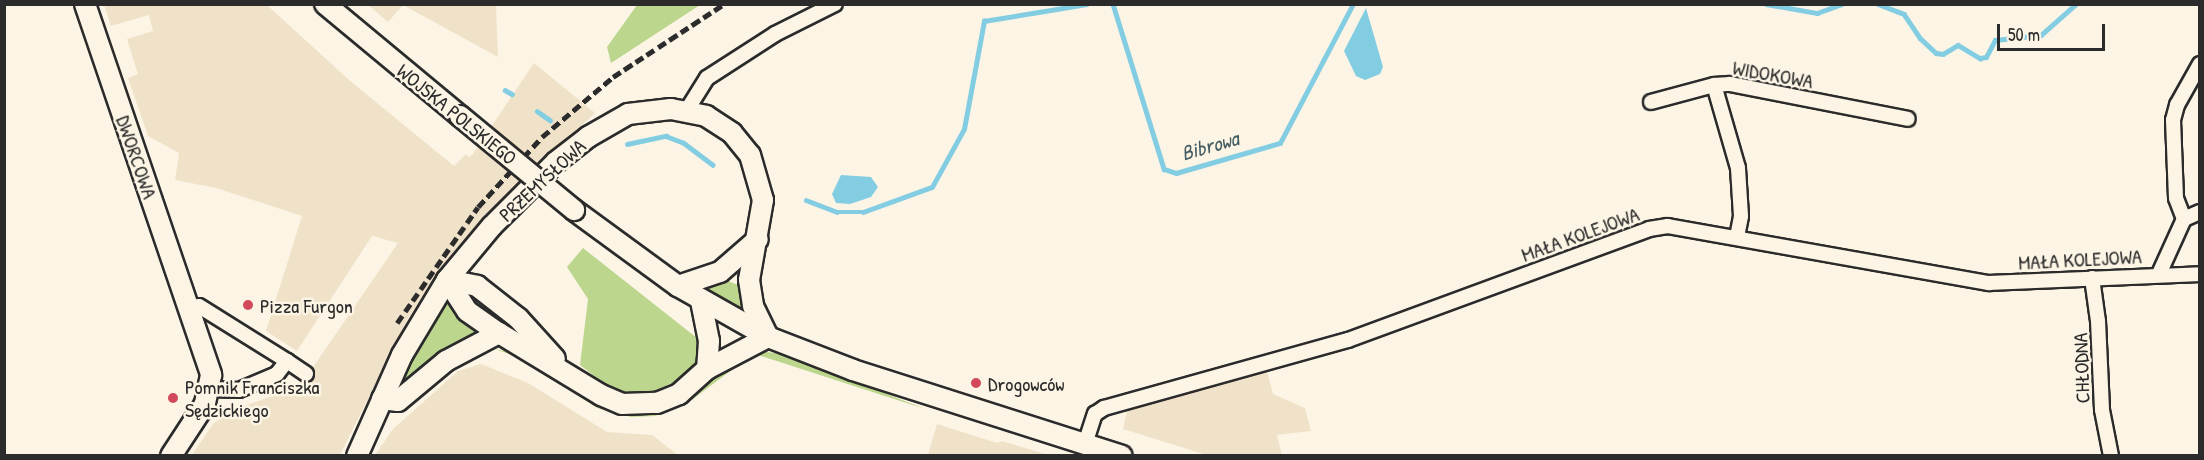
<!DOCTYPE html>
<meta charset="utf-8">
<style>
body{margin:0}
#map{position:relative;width:2204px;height:460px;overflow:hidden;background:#fcf5e5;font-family:"Patrick Hand",sans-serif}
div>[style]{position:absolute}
.built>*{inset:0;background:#f0e2c8}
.green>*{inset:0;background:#bcd68d}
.water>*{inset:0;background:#83cde3}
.stream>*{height:4.5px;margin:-2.25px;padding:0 2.25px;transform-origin:2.25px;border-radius:2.25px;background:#83cde3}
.roads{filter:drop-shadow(2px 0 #2b2b2b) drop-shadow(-2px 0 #2b2b2b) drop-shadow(0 2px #2b2b2b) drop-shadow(0 -2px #2b2b2b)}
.street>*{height:14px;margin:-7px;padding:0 7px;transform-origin:7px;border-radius:7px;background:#fcf5e5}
.secondary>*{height:20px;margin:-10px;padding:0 10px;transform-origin:10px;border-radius:10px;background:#fcf5e5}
.rail>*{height:4.5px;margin-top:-2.25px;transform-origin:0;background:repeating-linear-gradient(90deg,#2b2b2b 0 9px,transparent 0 13.5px)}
.bridges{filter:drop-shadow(2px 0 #2b2b2b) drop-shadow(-2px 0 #2b2b2b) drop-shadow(0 2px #2b2b2b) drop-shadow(0 -2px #2b2b2b)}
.secondary-bridge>*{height:20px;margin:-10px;padding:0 10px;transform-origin:10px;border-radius:10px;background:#fcf5e5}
.dots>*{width:16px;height:16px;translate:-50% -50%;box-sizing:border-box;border:3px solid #fcf5e5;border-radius:50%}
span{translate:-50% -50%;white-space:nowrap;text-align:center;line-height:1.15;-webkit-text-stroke:5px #fcf5e5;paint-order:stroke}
.street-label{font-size:20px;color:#2b2b2b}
.poi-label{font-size:20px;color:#2b2b2b}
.left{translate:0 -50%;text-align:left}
.water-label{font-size:21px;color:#455c62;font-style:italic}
.frame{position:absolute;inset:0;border:6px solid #2b2b2b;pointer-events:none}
.scale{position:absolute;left:1997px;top:24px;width:108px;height:27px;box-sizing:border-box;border:3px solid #2b2b2b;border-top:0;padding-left:8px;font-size:18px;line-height:21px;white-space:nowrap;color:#2b2b2b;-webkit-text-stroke:4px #fcf5e5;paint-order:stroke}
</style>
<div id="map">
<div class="built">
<div style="clip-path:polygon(104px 5px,267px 5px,349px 80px,454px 166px,466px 154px,469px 157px,473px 154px,534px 63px,595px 113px,485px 216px,432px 281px,407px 320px,340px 455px,192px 455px,213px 424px,230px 411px,272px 396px,294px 395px,398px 243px,372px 236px,297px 351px,266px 331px,302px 216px,216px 188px,175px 180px,179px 153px,148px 136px,128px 78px,138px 74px,127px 39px,153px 31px,149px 15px,111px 26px)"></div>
<div style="clip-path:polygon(368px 5px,496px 5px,498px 57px,403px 5px,388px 22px)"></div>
<div style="clip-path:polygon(481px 364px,528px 383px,607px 432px,652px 435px,678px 455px,375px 455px,393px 429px,458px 371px)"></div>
<div style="clip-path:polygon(1267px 372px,1273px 394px,1305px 408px,1311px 431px,1277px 435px,1282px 455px,1210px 456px,1123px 429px,1127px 411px,1172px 395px)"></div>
<div style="clip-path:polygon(937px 424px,997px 443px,1002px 441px,1049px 455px,928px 455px)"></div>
</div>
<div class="green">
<div style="clip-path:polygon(637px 5px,700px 5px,611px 63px,607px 47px)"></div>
<div style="clip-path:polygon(583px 248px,702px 342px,698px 359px,686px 376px,653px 392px,630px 393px,611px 389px,580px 365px,588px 299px,567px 267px)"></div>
<div style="clip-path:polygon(721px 278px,743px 287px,747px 314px,698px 287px)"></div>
<div style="clip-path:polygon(447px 297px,490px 332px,454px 345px,399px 391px,396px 386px)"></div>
<div style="clip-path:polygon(495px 349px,515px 353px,591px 403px,626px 415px,649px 415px,669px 410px,690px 399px,738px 360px,737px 366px,685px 405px,655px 416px,631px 417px,597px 408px,523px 359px)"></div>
<div style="clip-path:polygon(760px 351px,788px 355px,925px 409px,752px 353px)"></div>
</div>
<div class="water">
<div style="clip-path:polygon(1366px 8px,1383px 67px,1380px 74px,1365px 80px,1356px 76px,1344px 51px)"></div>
<div style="clip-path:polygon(841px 175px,871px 177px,878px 187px,871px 197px,850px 204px,836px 203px,832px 194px)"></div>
</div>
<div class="stream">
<div style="left:1113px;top:4px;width:173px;rotate:72.8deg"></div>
<div style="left:1164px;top:169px;width:13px;rotate:18deg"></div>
<div style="left:1176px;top:173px;width:108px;rotate:-16.1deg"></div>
<div style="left:1280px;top:143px;width:157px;rotate:-62.3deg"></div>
<div style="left:1766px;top:4px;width:52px;rotate:10deg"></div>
<div style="left:1817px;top:13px;width:27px;rotate:-20deg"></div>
<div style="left:1878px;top:4px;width:28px;rotate:21deg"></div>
<div style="left:1904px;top:14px;width:29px;rotate:56deg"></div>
<div style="left:1920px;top:38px;width:22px;rotate:43deg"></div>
<div style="left:1936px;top:53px;width:7px;rotate:8deg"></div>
<div style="left:1943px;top:54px;width:17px;rotate:-31deg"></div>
<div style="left:1958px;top:45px;width:26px;rotate:31deg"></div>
<div style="left:1980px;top:58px;width:6px;rotate:-9deg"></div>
<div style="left:1986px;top:57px;width:19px;rotate:-62deg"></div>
<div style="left:1995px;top:40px;width:46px;rotate:-6.2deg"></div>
<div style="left:2041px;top:35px;width:47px;rotate:-41.5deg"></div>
<div style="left:505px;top:90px;width:8px;rotate:30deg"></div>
<div style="left:537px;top:111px;width:16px;rotate:35deg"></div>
<div style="left:627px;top:144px;width:40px;rotate:-12deg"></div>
<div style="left:666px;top:136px;width:19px;rotate:21deg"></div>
<div style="left:684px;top:143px;width:36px;rotate:37deg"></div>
<div style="left:806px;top:200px;width:33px;rotate:21deg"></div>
<div style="left:837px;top:212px;width:26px"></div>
<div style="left:863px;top:212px;width:73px;rotate:-19.9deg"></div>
<div style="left:932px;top:187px;width:66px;rotate:-61.1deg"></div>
<div style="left:964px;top:129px;width:110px;rotate:-79.5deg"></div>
<div style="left:984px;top:21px;width:104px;rotate:-9.4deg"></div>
</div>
<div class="roads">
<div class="street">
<div style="left:1651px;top:102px;width:65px;rotate:-15.1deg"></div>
<div style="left:687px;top:110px;width:38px;rotate:-58deg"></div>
<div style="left:707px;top:78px;width:81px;rotate:-32.9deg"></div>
<div style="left:775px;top:34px;width:67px;rotate:-26.6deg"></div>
<div style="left:2184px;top:219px;width:22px;rotate:-111deg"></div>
<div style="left:2176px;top:198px;width:78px;rotate:-92.2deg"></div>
<div style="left:2173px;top:120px;width:16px;rotate:-75deg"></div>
<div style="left:2177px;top:105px;width:47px;rotate:-60.7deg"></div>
<div style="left:1737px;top:237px;width:21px;rotate:-79deg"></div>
<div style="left:1741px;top:216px;width:48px;rotate:-93.6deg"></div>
<div style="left:1738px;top:168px;width:86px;rotate:-106.1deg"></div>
<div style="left:1714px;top:85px;width:16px;rotate:-4deg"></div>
<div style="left:1730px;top:84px;width:181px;rotate:11.1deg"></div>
<div style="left:2159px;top:274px;width:60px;rotate:-65.6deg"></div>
<div style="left:2184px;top:219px;width:17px;rotate:-24deg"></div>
<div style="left:2092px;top:278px;width:43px;rotate:82.1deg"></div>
<div style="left:2098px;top:321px;width:89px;rotate:87.4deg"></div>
<div style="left:2102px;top:410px;width:47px;rotate:78.9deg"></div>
<div style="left:189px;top:309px;width:10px;rotate:-17deg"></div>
<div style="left:199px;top:306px;width:104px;rotate:32deg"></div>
<div style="left:287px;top:361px;width:16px;rotate:128deg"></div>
<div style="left:277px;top:374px;width:41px;rotate:157.2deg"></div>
<div style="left:239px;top:390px;width:29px;rotate:-178deg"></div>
<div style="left:287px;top:361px;width:23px;rotate:34deg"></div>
<div style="left:1085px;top:444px;width:32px;rotate:-72deg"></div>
<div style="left:1095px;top:414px;width:11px;rotate:-34deg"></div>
<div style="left:1104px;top:408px;width:253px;rotate:-15.6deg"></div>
<div style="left:1348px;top:340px;width:321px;rotate:-20.2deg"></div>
<div style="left:1649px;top:229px;width:19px;rotate:-9deg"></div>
<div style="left:1668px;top:226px;width:326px;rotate:10.1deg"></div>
<div style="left:1989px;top:283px;width:211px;rotate:-2.4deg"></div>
</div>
<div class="secondary">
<div style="left:85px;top:4px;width:392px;rotate:71.2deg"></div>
<div style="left:211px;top:375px;width:30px;rotate:102deg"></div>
<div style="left:205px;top:404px;width:62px;rotate:123.2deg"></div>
<div style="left:325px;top:4px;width:175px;rotate:39.7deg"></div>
<div style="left:574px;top:210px;width:129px;rotate:36.2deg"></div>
<div style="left:678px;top:286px;width:103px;rotate:29.5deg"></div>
<div style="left:768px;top:337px;width:91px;rotate:21.2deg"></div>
<div style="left:853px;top:370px;width:282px;rotate:17.7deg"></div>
<div style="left:447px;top:280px;width:31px;rotate:11deg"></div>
<div style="left:477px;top:286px;width:52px;rotate:38deg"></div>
<div style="left:518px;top:318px;width:55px;rotate:47.9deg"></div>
<div style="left:447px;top:280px;width:37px;rotate:57deg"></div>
<div style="left:467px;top:311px;width:39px;rotate:35deg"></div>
<div style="left:678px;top:286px;width:44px;rotate:-18.4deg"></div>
<div style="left:720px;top:272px;width:50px;rotate:-41deg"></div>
<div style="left:701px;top:301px;width:41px;rotate:78.7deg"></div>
<div style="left:709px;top:341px;width:28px;rotate:94deg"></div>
<div style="left:382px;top:399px;width:16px;rotate:7deg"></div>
<div style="left:398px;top:401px;width:62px;rotate:-39.8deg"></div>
<div style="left:446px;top:361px;width:60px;rotate:-27.8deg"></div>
<div style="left:499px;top:333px;width:119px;rotate:31.3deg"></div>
<div style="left:601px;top:395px;width:23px;rotate:23deg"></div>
<div style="left:622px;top:404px;width:35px;rotate:-2deg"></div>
<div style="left:657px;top:403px;width:24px;rotate:-22deg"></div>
<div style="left:679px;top:394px;width:38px;rotate:-42deg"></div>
<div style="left:707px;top:369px;width:69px;rotate:-27.7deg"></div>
<div style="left:357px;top:456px;width:111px;rotate:-66deg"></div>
<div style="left:402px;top:355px;width:87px;rotate:-59deg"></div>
<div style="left:447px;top:280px;width:70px;rotate:-50.2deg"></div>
<div style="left:492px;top:226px;width:91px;rotate:-45deg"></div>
<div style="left:556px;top:162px;width:41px;rotate:-38deg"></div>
<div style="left:588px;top:137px;width:46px;rotate:-29.9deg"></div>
<div style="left:628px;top:114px;width:43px;rotate:-6.6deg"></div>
<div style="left:671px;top:109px;width:36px;rotate:11deg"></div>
<div style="left:706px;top:116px;width:31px;rotate:33deg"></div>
<div style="left:732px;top:133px;width:28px;rotate:51deg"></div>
<div style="left:750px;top:155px;width:47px;rotate:73.9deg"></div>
<div style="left:763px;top:200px;width:81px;rotate:99.9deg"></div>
<div style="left:749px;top:280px;width:26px;rotate:81deg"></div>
<div style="left:753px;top:306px;width:34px;rotate:64deg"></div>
</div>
</div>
<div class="rail">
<div style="left:397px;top:323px;width:141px;rotate:-55.1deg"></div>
<div style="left:478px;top:207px;width:95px;rotate:-47.6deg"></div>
<div style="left:542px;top:137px;width:93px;rotate:-40.2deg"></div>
<div style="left:613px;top:77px;width:133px;rotate:-33.3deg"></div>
</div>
<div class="bridges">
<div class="secondary-bridge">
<div style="left:460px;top:116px;width:148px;rotate:39.5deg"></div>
</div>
</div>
<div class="dots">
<div style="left:248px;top:305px;background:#d1495b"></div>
<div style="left:976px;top:383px;background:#d1495b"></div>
<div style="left:173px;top:398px;background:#d1495b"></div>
</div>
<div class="street-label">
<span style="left:1773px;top:74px;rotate:10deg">WIDOKOWA</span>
<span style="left:457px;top:114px;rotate:39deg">WOJSKA POLSKIEGO</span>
<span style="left:137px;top:157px;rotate:71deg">DWORCOWA</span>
<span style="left:542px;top:180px;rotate:-43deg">PRZEMYSŁOWA</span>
<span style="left:1580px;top:234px;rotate:-20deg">MAŁA KOLEJOWA</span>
<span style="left:2080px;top:259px;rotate:-3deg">MAŁA KOLEJOWA</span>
<span style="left:2081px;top:368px;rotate:-92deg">CHŁODNA</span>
</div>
<div class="poi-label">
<span class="left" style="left:260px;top:305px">Pizza Furgon</span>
<span class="left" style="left:988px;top:383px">Drogowców</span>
<span class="left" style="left:185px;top:398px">Pomnik Franciszka<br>Sędzickiego</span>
</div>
<div class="water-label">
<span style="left:1210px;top:146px;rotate:-16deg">Bibrowa</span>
</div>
<div class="frame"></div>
<div class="scale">50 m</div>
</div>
